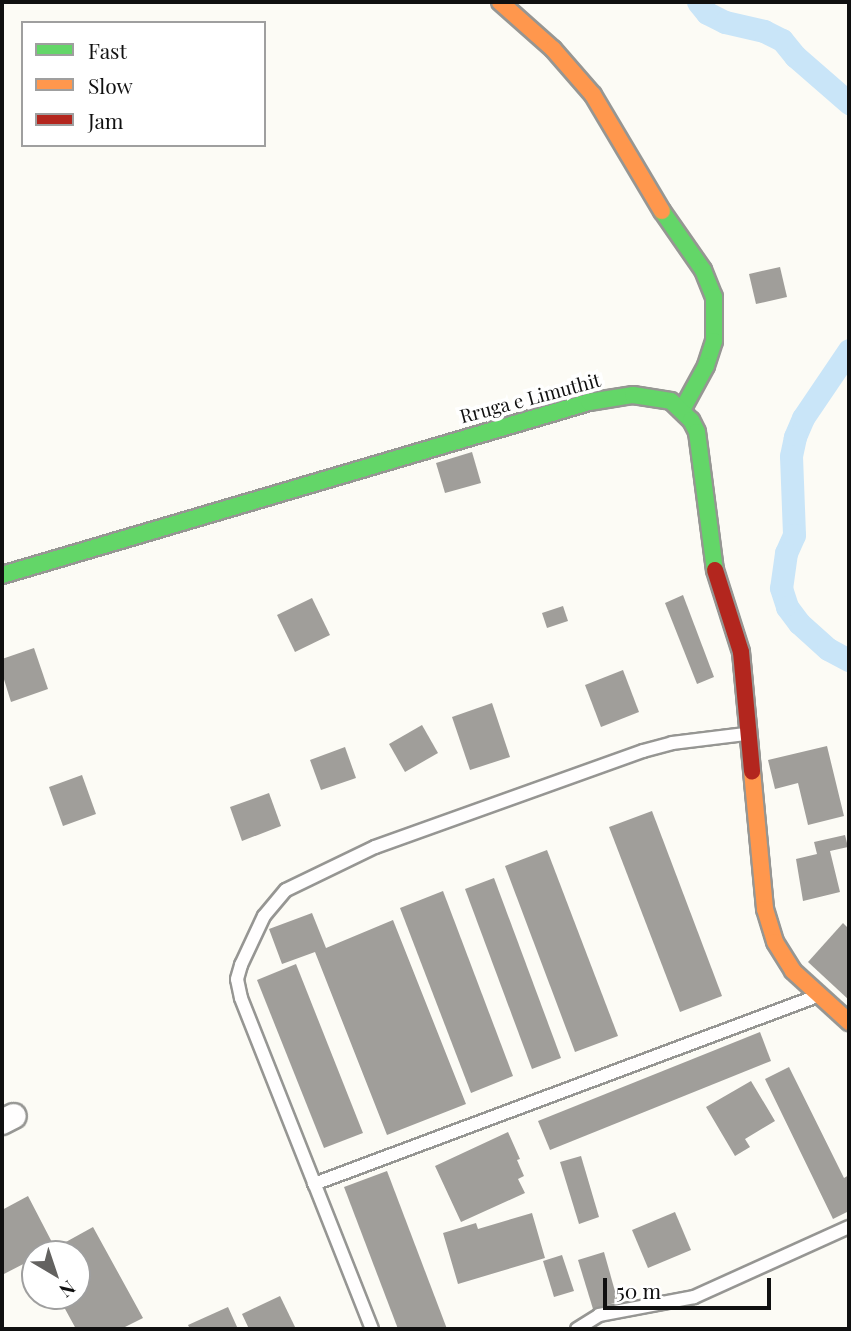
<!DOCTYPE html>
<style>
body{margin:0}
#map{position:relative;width:851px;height:1331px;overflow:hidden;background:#fcfbf5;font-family:"Playfair Display",serif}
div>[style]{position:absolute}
.canal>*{height:23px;margin:-11.5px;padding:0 11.5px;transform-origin:11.5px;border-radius:11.5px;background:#c9e5f8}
.building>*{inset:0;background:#a09e9a}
.roads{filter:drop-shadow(2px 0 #969693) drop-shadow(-2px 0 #969693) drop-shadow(0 2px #969693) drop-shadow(0 -2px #969693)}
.lane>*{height:12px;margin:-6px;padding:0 6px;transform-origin:6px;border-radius:6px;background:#fffefe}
.street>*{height:24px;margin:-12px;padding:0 12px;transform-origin:12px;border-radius:12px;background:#fffefe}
.fast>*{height:16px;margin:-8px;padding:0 8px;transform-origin:8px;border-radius:8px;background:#63d668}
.slow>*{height:16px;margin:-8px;padding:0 8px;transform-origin:8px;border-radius:8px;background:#ff974d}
.jam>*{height:16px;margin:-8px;padding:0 8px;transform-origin:8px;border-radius:8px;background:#b3261e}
span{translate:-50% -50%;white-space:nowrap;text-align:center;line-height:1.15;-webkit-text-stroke:7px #fff;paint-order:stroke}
.street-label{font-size:19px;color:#101010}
.frame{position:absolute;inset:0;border:4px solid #101010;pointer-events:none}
.legend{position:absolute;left:21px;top:21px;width:245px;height:126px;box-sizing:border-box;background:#fff;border:2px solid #9f9f9f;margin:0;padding:9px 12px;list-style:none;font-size:21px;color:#101010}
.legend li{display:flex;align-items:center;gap:14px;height:35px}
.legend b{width:35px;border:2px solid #9f9f9f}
.north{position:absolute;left:21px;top:1240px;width:70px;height:70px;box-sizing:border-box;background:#fff;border:2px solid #9f9f9f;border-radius:50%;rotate:141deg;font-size:19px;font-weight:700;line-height:28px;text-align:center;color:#101010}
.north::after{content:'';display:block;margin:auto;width:24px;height:32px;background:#636260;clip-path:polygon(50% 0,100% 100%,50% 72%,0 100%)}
.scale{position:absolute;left:603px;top:1278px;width:168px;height:32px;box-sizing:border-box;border:4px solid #101010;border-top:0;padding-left:9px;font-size:21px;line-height:24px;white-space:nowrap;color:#101010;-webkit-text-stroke:5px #fff;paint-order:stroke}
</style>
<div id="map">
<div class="canal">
<div style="left:698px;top:2px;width:14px;rotate:51deg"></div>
<div style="left:707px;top:13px;width:20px;rotate:27deg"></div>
<div style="left:725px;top:22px;width:40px;rotate:13deg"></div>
<div style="left:764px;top:31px;width:20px;rotate:27deg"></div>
<div style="left:782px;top:40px;width:21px;rotate:51deg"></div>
<div style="left:795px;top:56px;width:72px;rotate:41deg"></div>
<div style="left:849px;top:350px;width:82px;rotate:124.1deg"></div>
<div style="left:803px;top:418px;width:21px;rotate:113deg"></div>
<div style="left:795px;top:437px;width:19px;rotate:102deg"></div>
<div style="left:791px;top:456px;width:79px;rotate:87.8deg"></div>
<div style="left:794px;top:535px;width:20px;rotate:114deg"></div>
<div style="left:786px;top:553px;width:35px;rotate:98deg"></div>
<div style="left:781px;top:588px;width:20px;rotate:72deg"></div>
<div style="left:787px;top:607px;width:20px;rotate:53deg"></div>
<div style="left:799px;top:623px;width:39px;rotate:42deg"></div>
<div style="left:828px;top:649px;width:24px;rotate:28deg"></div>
</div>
<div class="building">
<div style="clip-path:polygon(780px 267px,787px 297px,756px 304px,749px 274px)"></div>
<div style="clip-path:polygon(472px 452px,481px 483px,445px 493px,436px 463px)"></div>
<div style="clip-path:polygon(683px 595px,714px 677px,697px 684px,665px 603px)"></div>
<div style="clip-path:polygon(312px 598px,330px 635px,295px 652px,277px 615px)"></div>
<div style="clip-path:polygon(563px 606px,568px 621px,547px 628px,542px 613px)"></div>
<div style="clip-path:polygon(34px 648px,48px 689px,11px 702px,2px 673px,2px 659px)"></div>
<div style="clip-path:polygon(623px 670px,639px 712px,601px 727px,585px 685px)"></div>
<div style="clip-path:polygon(492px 703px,510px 757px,470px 770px,452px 717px)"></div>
<div style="clip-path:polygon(422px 725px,438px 753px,405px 772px,389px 744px)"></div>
<div style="clip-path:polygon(827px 746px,844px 816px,808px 825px,798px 783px,775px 789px,768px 760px)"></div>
<div style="clip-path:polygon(345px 747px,356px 778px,321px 790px,310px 760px)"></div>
<div style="clip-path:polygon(82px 775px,96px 814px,63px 826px,49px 787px)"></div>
<div style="clip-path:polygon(269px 793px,281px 826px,242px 841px,230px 807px)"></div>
<div style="clip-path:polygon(652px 811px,722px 996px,680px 1012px,609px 827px)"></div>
<div style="clip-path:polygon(845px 835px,848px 847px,830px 851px,840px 892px,803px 901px,796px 859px,817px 854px,814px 842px)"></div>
<div style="clip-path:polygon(547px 850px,618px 1036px,575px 1052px,505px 866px)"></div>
<div style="clip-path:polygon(494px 878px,561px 1058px,532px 1069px,465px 889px)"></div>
<div style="clip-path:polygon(443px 891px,513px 1076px,471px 1093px,400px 908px)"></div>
<div style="clip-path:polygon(312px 913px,326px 948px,393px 920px,466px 1104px,387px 1135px,315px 952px,282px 964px,269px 929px)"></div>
<div style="clip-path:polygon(843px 923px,849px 929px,849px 1000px,808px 962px)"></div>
<div style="clip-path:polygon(296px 964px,363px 1133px,324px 1148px,257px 980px)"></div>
<div style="clip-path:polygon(760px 1032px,771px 1061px,550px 1150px,538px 1121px)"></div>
<div style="clip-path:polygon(789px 1067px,844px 1178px,849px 1175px,849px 1211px,833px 1219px,765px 1079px)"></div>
<div style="clip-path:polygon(751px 1081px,775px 1121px,745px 1139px,750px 1147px,735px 1156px,706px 1107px)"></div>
<div style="clip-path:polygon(508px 1132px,520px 1159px,517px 1160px,524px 1176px,518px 1179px,525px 1193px,461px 1222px,435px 1166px)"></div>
<div style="clip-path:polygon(581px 1156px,599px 1217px,579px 1224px,560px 1162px)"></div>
<div style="clip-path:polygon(387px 1171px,447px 1329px,398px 1329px,344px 1187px)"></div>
<div style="clip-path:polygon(28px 1196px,55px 1248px,93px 1227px,143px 1318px,121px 1329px,76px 1329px,58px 1296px,77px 1296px,77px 1254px,35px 1254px,35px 1258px,2px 1275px,2px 1210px)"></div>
<div style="clip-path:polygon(675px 1212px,691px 1250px,648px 1268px,632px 1230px)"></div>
<div style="clip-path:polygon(532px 1213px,545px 1258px,458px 1284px,443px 1233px,476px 1223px,478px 1229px)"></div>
<div style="clip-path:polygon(604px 1252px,618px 1302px,593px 1309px,578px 1260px)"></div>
<div style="clip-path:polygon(562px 1255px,574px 1291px,554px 1297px,543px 1261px)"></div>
<div style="clip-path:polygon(280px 1296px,296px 1329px,249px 1329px,242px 1314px)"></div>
<div style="clip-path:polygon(228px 1307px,238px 1329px,190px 1329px,188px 1325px)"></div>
</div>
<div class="roads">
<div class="lane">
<div style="left:314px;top:1184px;width:532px;rotate:-20.48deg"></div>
<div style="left:372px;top:1329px;width:356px;rotate:-111.6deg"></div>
<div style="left:241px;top:998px;width:19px;rotate:-102deg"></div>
<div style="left:237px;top:979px;width:15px;rotate:-74deg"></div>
<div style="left:241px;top:965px;width:54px;rotate:-64.9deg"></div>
<div style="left:264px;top:916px;width:34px;rotate:-50deg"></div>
<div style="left:286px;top:890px;width:99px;rotate:-25.8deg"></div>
<div style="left:375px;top:847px;width:285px;rotate:-19.7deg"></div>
<div style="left:643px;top:751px;width:30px;rotate:-15deg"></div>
<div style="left:672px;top:743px;width:74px;rotate:-7deg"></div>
<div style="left:577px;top:1329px;width:26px;rotate:-32deg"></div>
<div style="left:599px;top:1315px;width:97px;rotate:-10.7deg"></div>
<div style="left:694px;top:1297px;width:170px;rotate:-24.3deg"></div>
</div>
<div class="street">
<div style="left:2px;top:1122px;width:13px;rotate:-27deg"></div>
</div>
<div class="fast">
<div style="left:662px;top:211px;width:72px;rotate:55.2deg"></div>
<div style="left:703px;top:270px;width:29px;rotate:68deg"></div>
<div style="left:714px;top:297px;width:44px;rotate:90deg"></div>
<div style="left:714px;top:341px;width:26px;rotate:108deg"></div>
<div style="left:706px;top:366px;width:50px;rotate:118.6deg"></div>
<div style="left:2px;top:575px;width:612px;rotate:-16.42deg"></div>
<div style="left:589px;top:402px;width:45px;rotate:-9deg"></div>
<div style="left:633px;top:395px;width:38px;rotate:9deg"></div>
<div style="left:671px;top:401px;width:28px;rotate:44deg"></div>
<div style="left:691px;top:420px;width:13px;rotate:63deg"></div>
<div style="left:697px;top:432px;width:139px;rotate:82.6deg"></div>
</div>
<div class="slow">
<div style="left:500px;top:2px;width:71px;rotate:41.6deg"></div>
<div style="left:553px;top:49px;width:61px;rotate:49deg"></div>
<div style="left:593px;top:95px;width:135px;rotate:59.3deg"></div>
<div style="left:752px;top:771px;width:139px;rotate:84.6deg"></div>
<div style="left:765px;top:909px;width:34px;rotate:73deg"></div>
<div style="left:775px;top:942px;width:34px;rotate:58deg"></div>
<div style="left:793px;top:971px;width:76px;rotate:42.3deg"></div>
</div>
<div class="jam">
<div style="left:715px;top:570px;width:86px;rotate:72.4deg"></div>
<div style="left:741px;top:652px;width:120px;rotate:84.7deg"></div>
</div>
</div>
<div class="street-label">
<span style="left:530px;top:398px;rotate:-15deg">Rruga e Limuthit</span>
</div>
<div class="frame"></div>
<ul class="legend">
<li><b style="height:9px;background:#63d668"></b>Fast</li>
<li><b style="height:9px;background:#ff974d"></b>Slow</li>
<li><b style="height:9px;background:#b3261e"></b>Jam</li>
</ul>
<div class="north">N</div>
<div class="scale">50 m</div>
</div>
